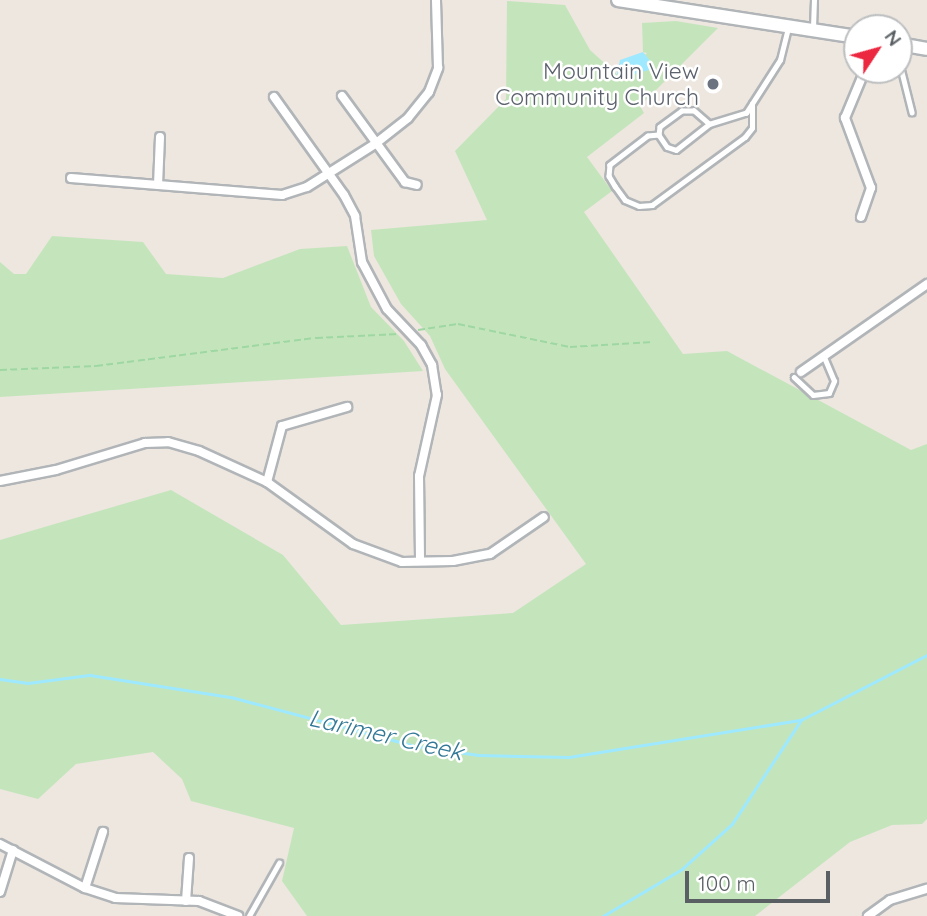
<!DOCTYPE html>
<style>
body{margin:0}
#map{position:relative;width:927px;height:916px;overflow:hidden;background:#ede7e0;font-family:Quicksand,sans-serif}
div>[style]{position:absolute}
.green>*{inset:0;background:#c4e5bb}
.water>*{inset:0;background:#9ee9ff}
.stream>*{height:2.5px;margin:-1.25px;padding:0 1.25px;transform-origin:1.25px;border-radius:1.25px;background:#9ee9ff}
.path>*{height:2px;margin-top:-1px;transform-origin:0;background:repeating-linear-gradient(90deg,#9ed7a2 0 7px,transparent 0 10.5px)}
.roads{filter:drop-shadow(2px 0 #b1b5b8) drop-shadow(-2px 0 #b1b5b8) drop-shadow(0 2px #b1b5b8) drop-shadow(0 -2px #b1b5b8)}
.service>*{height:4.5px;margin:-2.25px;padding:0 2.25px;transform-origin:2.25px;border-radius:2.25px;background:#fff}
.minor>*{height:8px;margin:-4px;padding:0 4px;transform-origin:4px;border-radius:4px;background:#fff}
.secondary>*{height:12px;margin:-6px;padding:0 6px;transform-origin:6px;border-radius:6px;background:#fff}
.dots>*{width:19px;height:19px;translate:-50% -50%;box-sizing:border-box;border:4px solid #fff;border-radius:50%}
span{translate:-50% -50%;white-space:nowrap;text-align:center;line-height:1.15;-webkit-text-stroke:5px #fff;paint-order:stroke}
.worship-label{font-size:23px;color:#5b616d}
.right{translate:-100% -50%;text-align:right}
.water-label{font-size:24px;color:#337897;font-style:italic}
.north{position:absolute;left:843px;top:14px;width:70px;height:70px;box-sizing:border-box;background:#fff;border:2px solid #bdbfc0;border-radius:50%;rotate:54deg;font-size:19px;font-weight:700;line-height:28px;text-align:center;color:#595f62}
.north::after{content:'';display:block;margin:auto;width:24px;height:32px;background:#ec2740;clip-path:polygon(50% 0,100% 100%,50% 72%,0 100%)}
.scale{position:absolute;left:685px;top:871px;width:145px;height:32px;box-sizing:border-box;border:4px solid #595f62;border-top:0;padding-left:9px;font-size:21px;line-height:24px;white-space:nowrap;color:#595f62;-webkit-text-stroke:5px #fff;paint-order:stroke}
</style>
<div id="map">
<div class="green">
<div style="clip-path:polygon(507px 1px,565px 5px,590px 50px,621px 78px,647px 53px,643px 52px,642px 23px,676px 21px,718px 28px,640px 106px,644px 113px,587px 157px,612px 191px,584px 212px,683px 354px,727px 351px,911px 450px,927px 444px,927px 819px,922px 824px,892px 825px,850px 842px,755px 916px,307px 916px,282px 881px,294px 828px,191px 801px,182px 779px,153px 752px,76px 764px,38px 799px,0 789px,0 540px,171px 490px,283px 555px,341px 625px,513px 613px,586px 564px,445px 369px,430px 336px,401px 304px,374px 256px,371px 230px,487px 220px,455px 151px,506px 99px)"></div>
<div style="clip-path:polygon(52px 236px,143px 242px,166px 274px,223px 278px,300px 249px,347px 246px,371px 307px,404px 341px,423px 371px,0 397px,0 262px,14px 274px,26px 274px)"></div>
</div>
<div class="water">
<div style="clip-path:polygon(643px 52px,652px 63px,649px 70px,621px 78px,617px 74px,620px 60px)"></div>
</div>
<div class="stream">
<div style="left:0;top:679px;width:28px;rotate:8deg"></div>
<div style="left:28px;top:683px;width:63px;rotate:-7.4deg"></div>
<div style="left:90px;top:675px;width:143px;rotate:8.9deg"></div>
<div style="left:231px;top:697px;width:190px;rotate:14.9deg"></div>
<div style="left:415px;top:746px;width:64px;rotate:8.1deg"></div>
<div style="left:478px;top:755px;width:91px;rotate:1.3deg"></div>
<div style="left:569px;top:757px;width:235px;rotate:-9.1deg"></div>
<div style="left:801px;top:720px;width:142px;rotate:-27.3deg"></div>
<div style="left:603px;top:916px;width:92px;rotate:-30.7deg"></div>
<div style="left:682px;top:869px;width:67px;rotate:-42deg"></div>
<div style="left:732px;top:824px;width:125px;rotate:-56.4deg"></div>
</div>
<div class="path">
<div style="left:418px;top:330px;width:40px;rotate:-8.5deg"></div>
<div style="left:458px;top:324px;width:114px;rotate:11.6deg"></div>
<div style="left:570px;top:347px;width:83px;rotate:-3.4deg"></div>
<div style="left:0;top:370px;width:96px;rotate:-2.4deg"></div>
<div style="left:96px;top:366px;width:222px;rotate:-7.3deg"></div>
<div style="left:316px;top:338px;width:83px;rotate:-2.8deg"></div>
</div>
<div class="roads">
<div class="service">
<div style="left:813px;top:28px;width:28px;rotate:-88deg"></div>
<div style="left:899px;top:60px;width:54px;rotate:76deg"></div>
<div style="left:709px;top:124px;width:20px;rotate:-139deg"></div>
<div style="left:694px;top:111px;width:12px;rotate:180deg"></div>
<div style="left:682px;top:111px;width:27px;rotate:144deg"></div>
<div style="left:660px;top:127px;width:8px;rotate:97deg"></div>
<div style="left:659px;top:135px;width:14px;rotate:56deg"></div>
<div style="left:667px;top:147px;width:9px;rotate:18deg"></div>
<div style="left:676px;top:150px;width:42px;rotate:-38.2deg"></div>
<div style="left:709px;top:124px;width:39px;rotate:-17deg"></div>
<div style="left:746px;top:113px;width:63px;rotate:-57.3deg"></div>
<div style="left:780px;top:60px;width:32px;rotate:-76deg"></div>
<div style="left:659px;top:135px;width:11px;rotate:175deg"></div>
<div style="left:648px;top:136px;width:48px;rotate:142.7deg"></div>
<div style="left:610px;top:165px;width:11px;rotate:95deg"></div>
<div style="left:609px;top:176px;width:12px;rotate:59deg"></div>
<div style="left:615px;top:186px;width:17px;rotate:54deg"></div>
<div style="left:625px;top:200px;width:15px;rotate:23deg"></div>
<div style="left:639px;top:206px;width:13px;rotate:-4deg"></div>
<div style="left:652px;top:205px;width:115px;rotate:-36.2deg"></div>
<div style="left:745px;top:137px;width:11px;rotate:-52deg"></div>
<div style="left:752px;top:128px;width:24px;rotate:-90deg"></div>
<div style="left:794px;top:377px;width:26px;rotate:43deg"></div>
<div style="left:813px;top:395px;width:16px;rotate:-7deg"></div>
<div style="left:829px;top:393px;width:13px;rotate:-67deg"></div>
<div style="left:834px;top:381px;width:26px;rotate:-113deg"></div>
<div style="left:249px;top:916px;width:61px;rotate:-60.5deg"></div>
</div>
<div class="minor">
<div style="left:342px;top:96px;width:107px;rotate:53.8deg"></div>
<div style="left:405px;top:182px;width:12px;rotate:14deg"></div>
<div style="left:274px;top:97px;width:120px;rotate:54.5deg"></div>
<div style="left:344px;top:195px;width:24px;rotate:62deg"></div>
<div style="left:355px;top:216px;width:47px;rotate:81.3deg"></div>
<div style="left:362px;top:262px;width:53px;rotate:62deg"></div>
<div style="left:387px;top:309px;width:50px;rotate:46.6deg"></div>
<div style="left:421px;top:345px;width:23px;rotate:61deg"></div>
<div style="left:432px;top:365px;width:30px;rotate:81deg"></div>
<div style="left:437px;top:395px;width:83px;rotate:102.5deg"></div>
<div style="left:419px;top:476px;width:85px;rotate:89.3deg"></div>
<div style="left:71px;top:178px;width:212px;rotate:4.6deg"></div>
<div style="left:282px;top:195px;width:26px;rotate:-18deg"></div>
<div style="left:307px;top:187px;width:80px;rotate:-32.3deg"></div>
<div style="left:375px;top:144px;width:42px;rotate:-38.2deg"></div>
<div style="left:408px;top:118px;width:33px;rotate:-51deg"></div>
<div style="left:429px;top:92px;width:26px;rotate:-69deg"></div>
<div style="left:438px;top:68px;width:68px;rotate:-91.7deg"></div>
<div style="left:158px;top:185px;width:48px;rotate:-87.6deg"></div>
<div style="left:861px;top:217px;width:31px;rotate:-71deg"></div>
<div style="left:871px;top:188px;width:75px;rotate:-110.4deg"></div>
<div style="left:845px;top:118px;width:52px;rotate:-67.4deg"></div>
<div style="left:801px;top:372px;width:154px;rotate:-34.9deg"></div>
<div style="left:0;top:481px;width:57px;rotate:-11.1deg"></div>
<div style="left:56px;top:470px;width:93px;rotate:-16.9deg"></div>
<div style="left:145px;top:443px;width:23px;rotate:-2deg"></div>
<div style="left:168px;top:442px;width:32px;rotate:16deg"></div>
<div style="left:199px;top:451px;width:75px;rotate:24.5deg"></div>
<div style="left:267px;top:482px;width:106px;rotate:35.8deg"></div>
<div style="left:353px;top:544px;width:52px;rotate:20.2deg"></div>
<div style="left:402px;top:562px;width:51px;rotate:-1.1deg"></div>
<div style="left:453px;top:561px;width:38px;rotate:-11deg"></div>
<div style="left:490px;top:554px;width:65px;rotate:-34.4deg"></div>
<div style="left:267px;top:482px;width:58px;rotate:-75deg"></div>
<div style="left:282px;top:426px;width:68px;rotate:-16.3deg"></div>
<div style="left:0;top:844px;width:96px;rotate:27.4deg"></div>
<div style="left:85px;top:888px;width:32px;rotate:18deg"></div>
<div style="left:115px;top:898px;width:84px;rotate:2deg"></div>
<div style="left:199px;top:901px;width:42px;rotate:21deg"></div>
<div style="left:85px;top:888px;width:59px;rotate:-72.2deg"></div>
<div style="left:0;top:892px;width:44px;rotate:-72.8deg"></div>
<div style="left:186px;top:901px;width:43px;rotate:-86deg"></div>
<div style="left:868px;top:916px;width:27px;rotate:-36deg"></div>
<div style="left:890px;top:900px;width:39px;rotate:-17deg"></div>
</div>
<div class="secondary">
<div style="left:618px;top:0;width:242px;rotate:8.8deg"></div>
<div style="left:899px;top:44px;width:28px;rotate:10deg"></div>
</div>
</div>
<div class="dots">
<div style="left:713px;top:84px;background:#6b7280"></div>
</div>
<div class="worship-label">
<span class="right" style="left:699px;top:84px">Mountain View<br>Community Church</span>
</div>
<div class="water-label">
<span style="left:386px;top:735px;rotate:13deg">Larimer Creek</span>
</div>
<div class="north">N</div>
<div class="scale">100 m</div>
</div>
